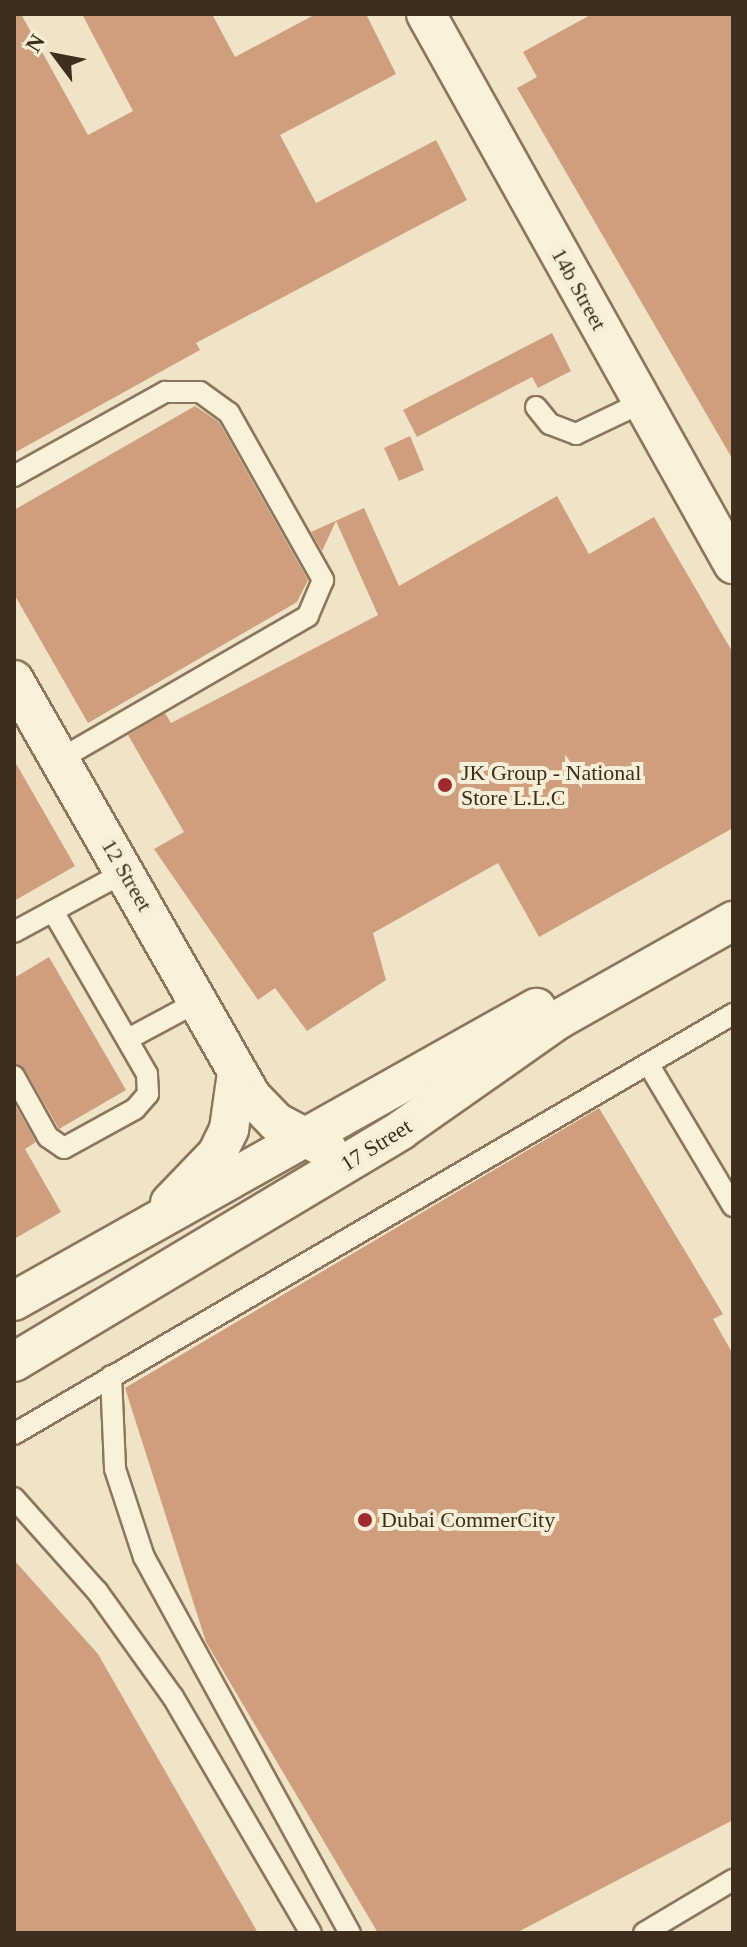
<!DOCTYPE html>
<style>
body{margin:0}
#map{position:relative;width:747px;height:1947px;overflow:hidden;background:#f0e4c8;font-family:"Times New Roman",serif}
div>[style]{position:absolute}
.building>*{inset:0;background:#cf9f7d}
.roads{filter:drop-shadow(2px 0 #8d765c) drop-shadow(-2px 0 #8d765c) drop-shadow(0 2px #8d765c) drop-shadow(0 -2px #8d765c)}
.service>*{height:20px;margin:-10px;padding:0 10px;transform-origin:10px;border-radius:10px;background:#faf1dc}
.minor>*{height:38px;margin:-19px;padding:0 19px;transform-origin:19px;border-radius:19px;background:#faf1dc}
.dots>*{width:22px;height:22px;translate:-50% -50%;box-sizing:border-box;border:4px solid #f7eed8;border-radius:50%}
span{translate:-50% -50%;white-space:nowrap;text-align:center;line-height:1.15;-webkit-text-stroke:8px #f7eed8;paint-order:stroke}
.street-label{font-size:22px;color:#3d2e20}
.poi-label{font-size:22px;color:#3d2e20}
.left{translate:0 -50%;text-align:left}
.frame{position:absolute;inset:0;border:16px solid #3d2e20;pointer-events:none}
.north{position:absolute;left:16px;top:16px;width:80px;height:80px;-webkit-text-stroke:6px #f7eed8;paint-order:stroke;rotate:302deg;font-size:22px;font-weight:700;line-height:32px;text-align:center;color:#3d2e20}
.north::after{content:'';display:block;margin:auto;width:28px;height:36px;background:#3d2e20;clip-path:polygon(50% 0,100% 100%,50% 72%,0 100%)}
</style>
<div id="map">
<div class="building">
<div style="clip-path:polygon(14px 14px,21px 14px,88px 135px,133px 111px,82px 14px,212px 14px,235px 57px,316px 14px,366px 14px,396px 74px,280px 135px,316px 203px,436px 140px,467px 200px,196px 343px,200px 350px,14px 453px)"></div>
<div style="clip-path:polygon(592px 14px,733px 14px,733px 460px,517px 88px,537px 77px,523px 52px)"></div>
<div style="clip-path:polygon(552px 333px,571px 371px,538px 388px,532px 377px,417px 437px,403px 410px)"></div>
<div style="clip-path:polygon(195px 406px,219px 422px,308px 580px,297px 602px,88px 723px,14px 594px,14px 510px)"></div>
<div style="clip-path:polygon(410px 436px,424px 470px,399px 481px,384px 448px)"></div>
<div style="clip-path:polygon(557px 496px,589px 554px,654px 517px,733px 653px,733px 828px,539px 937px,498px 863px,373px 933px,386px 980px,307px 1031px,275px 988px,258px 1000px,154px 849px,184px 832px,128px 735px,165px 713px,171px 723px,378px 615px,336px 521px,322px 551px,311px 532px,364px 508px,399px 586px)"></div>
<div style="clip-path:polygon(14px 760px,75px 866px,14px 901px)"></div>
<div style="clip-path:polygon(49px 957px,126px 1090px,59px 1129px,25px 1070px,14px 1063px,14px 978px)"></div>
<div style="clip-path:polygon(14px 1103px,36px 1142px,25px 1149px,61px 1212px,14px 1239px)"></div>
<div style="clip-path:polygon(599px 1108px,723px 1314px,713px 1319px,733px 1354px,733px 1820px,516px 1933px,378px 1933px,206px 1642px,125px 1388px)"></div>
<div style="clip-path:polygon(14px 1560px,98px 1654px,258px 1933px,14px 1933px)"></div>
</div>
<div class="roads">
<div class="service">
<div style="left:536px;top:407px;width:22px;rotate:51deg"></div>
<div style="left:550px;top:424px;width:28px;rotate:21deg"></div>
<div style="left:576px;top:434px;width:74px;rotate:-25.5deg"></div>
<div style="left:14px;top:476px;width:173px;rotate:-29.1deg"></div>
<div style="left:165px;top:392px;width:35px"></div>
<div style="left:200px;top:392px;width:36px;rotate:36deg"></div>
<div style="left:229px;top:413px;width:192px;rotate:60.6deg"></div>
<div style="left:323px;top:580px;width:39px;rotate:113deg"></div>
<div style="left:308px;top:616px;width:286px;rotate:150deg"></div>
<div style="left:14px;top:932px;width:126px;rotate:-28.4deg"></div>
<div style="left:128px;top:1039px;width:81px;rotate:-28.2deg"></div>
<div style="left:650px;top:1067px;width:162px;rotate:59.2deg"></div>
<div style="left:14px;top:1076px;width:70px;rotate:60.9deg"></div>
<div style="left:48px;top:1137px;width:19px;rotate:35deg"></div>
<div style="left:64px;top:1148px;width:81px;rotate:-28.8deg"></div>
<div style="left:135px;top:1109px;width:20px;rotate:-49deg"></div>
<div style="left:148px;top:1094px;width:20px;rotate:-93deg"></div>
<div style="left:147px;top:1074px;width:188px;rotate:-120deg"></div>
<div style="left:111px;top:1376px;width:93px;rotate:87.5deg"></div>
<div style="left:115px;top:1469px;width:93px;rotate:71.8deg"></div>
<div style="left:144px;top:1557px;width:429px;rotate:61.3deg"></div>
<div style="left:14px;top:1434px;width:833px;rotate:-30.29deg"></div>
<div style="left:14px;top:1498px;width:125px;rotate:48.3deg"></div>
<div style="left:97px;top:1591px;width:130px;rotate:54.4deg"></div>
<div style="left:173px;top:1697px;width:273px;rotate:59.7deg"></div>
<div style="left:644px;top:1933px;width:104px;rotate:-30.8deg"></div>
</div>
<div class="minor">
<div style="left:426px;top:14px;width:630px;rotate:60.83deg"></div>
<div style="left:14px;top:680px;width:480px;rotate:60.3deg"></div>
<div style="left:252px;top:1097px;width:35px;rotate:46deg"></div>
<div style="left:276px;top:1122px;width:58px;rotate:27.9deg"></div>
<div style="left:170px;top:1203px;width:68px;rotate:-46.2deg"></div>
<div style="left:217px;top:1154px;width:28px;rotate:-64deg"></div>
<div style="left:229px;top:1129px;width:57px;rotate:-81.9deg"></div>
<div style="left:14px;top:1301px;width:599px;rotate:-29.31deg"></div>
<div style="left:14px;top:1362px;width:451px;rotate:-30.9deg"></div>
<div style="left:401px;top:1130px;width:193px;rotate:-35.1deg"></div>
<div style="left:559px;top:1019px;width:200px;rotate:-29.4deg"></div>
</div>
</div>
<div class="dots">
<div style="left:445px;top:785px;background:#9e2a2b"></div>
<div style="left:365px;top:1520px;background:#9e2a2b"></div>
</div>
<div class="street-label">
<span style="left:579px;top:289px;rotate:61deg">14b Street</span>
<span style="left:127px;top:875px;rotate:60deg">12 Street</span>
<span style="left:376px;top:1145px;rotate:-32deg">17 Street</span>
</div>
<div class="poi-label">
<span class="left" style="left:461px;top:785px">JK Group - National<br>Store L.L.C</span>
<span class="left" style="left:381px;top:1520px">Dubai CommerCity</span>
</div>
<div class="frame"></div>
<div class="north">N</div>
</div>
